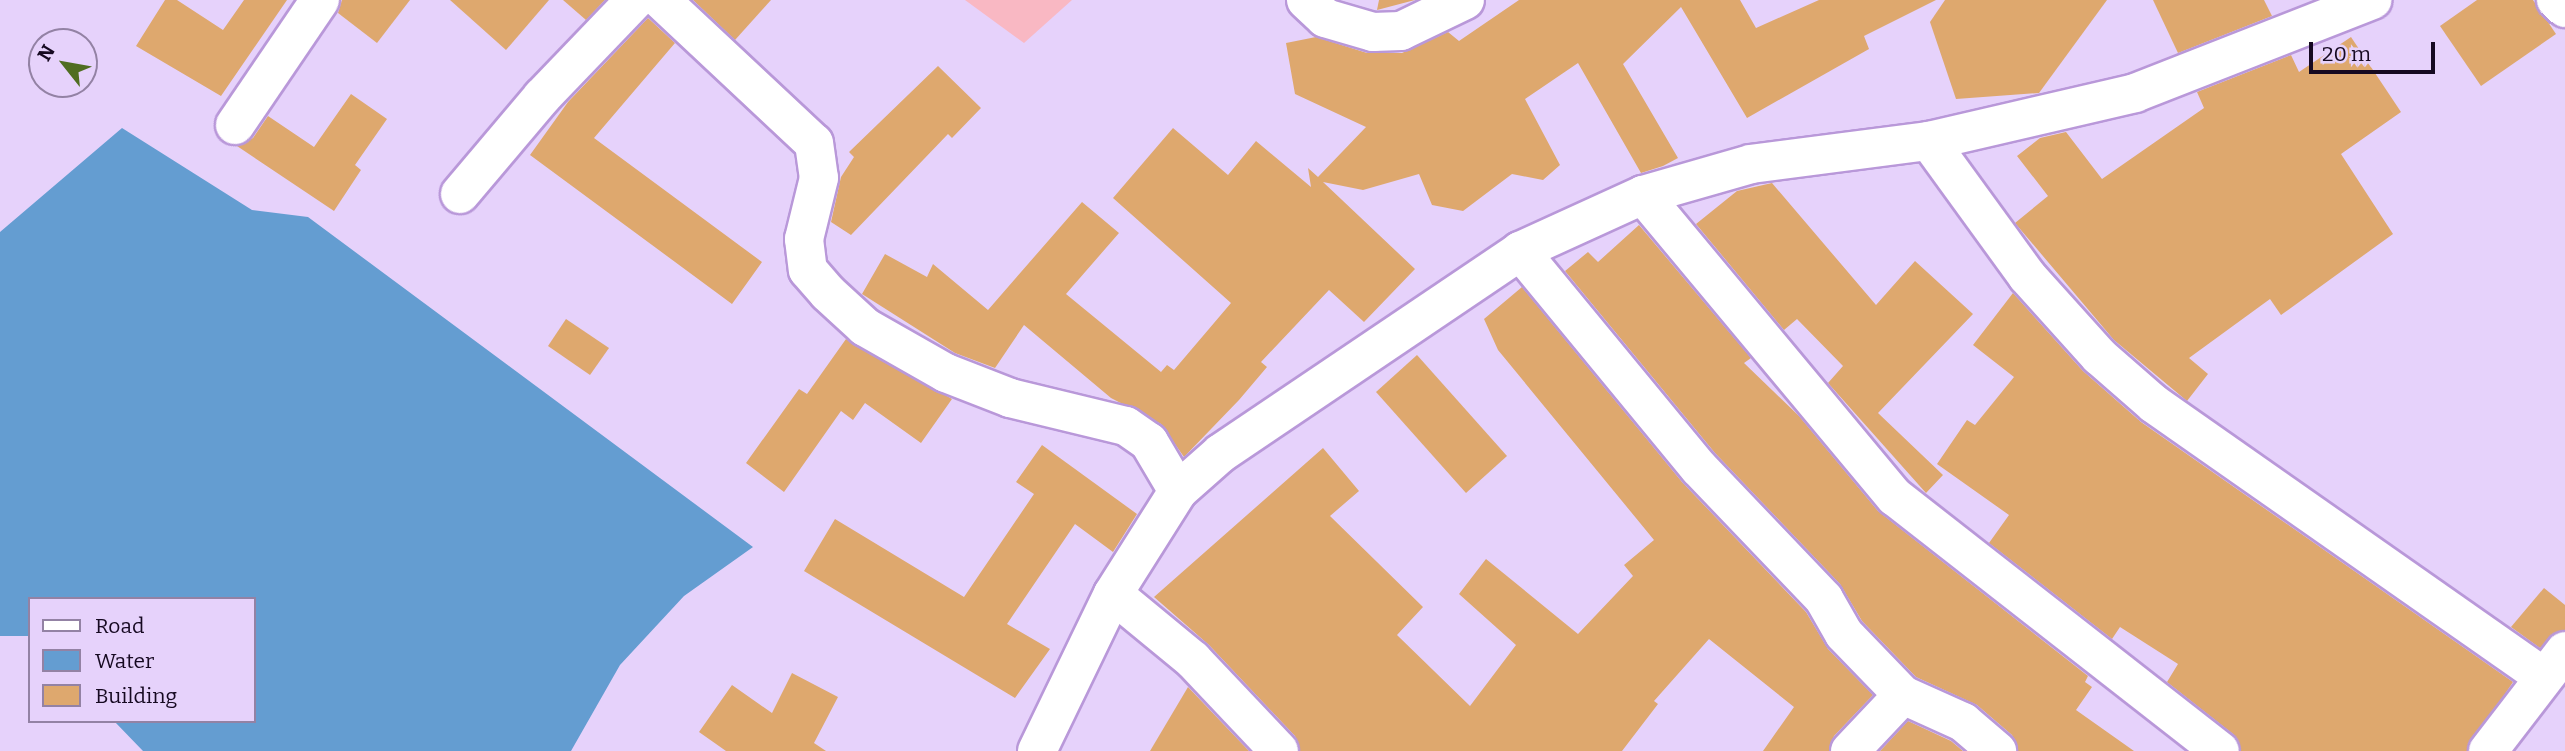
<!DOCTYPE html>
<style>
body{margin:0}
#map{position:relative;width:2565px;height:751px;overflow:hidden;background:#e6d2fb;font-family:Bitter,serif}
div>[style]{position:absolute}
.green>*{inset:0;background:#f9b8c3}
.water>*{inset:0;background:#649dd1}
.building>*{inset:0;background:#dea86e}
.roads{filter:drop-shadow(2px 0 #b998d9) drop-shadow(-2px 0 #b998d9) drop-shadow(0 2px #b998d9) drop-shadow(0 -2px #b998d9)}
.street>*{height:38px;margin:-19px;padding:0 19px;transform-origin:19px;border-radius:19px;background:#fff}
span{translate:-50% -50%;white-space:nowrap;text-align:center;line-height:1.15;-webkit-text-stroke:5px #e6d2fb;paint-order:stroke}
.legend{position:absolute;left:28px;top:597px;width:228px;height:126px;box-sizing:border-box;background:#e6d2fb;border:2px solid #9382a4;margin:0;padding:9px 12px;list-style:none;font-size:21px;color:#160921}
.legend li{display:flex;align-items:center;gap:14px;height:35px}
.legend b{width:35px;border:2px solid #9382a4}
.north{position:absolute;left:28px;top:28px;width:70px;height:70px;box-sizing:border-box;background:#e6d2fb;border:2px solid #9382a4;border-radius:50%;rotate:301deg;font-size:19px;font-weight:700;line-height:28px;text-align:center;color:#160921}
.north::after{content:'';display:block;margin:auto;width:24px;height:32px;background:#506d21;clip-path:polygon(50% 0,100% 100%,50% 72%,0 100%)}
.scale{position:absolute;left:2309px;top:42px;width:126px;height:32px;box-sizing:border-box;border:4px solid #160921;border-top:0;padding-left:9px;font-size:21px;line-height:24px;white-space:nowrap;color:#160921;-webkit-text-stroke:5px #e6d2fb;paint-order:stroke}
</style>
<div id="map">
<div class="green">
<div style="clip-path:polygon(965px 0,1072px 0,1024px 43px)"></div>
</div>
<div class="water">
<div style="clip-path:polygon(122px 128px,252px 210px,308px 217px,753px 547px,684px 596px,620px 665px,571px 751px,143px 751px,114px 721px,254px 721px,254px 599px,30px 599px,30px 636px,0 636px,0 232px)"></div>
</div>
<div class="building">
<div style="clip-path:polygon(165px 0,177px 0,223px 30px,244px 0,287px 0,221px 96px,136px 46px)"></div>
<div style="clip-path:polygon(342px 0,410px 0,377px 43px,338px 13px)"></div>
<div style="clip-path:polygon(450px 0,549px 0,506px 50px)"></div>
<div style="clip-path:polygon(563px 0,605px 0,586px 20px)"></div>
<div style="clip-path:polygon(693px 0,771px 0,735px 40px)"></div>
<div style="clip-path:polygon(1379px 0,1415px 0,1377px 10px)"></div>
<div style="clip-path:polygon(1519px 0,1740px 0,1756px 28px,1819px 0,1936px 0,1864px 36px,1869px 49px,1747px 118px,1681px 7px,1623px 64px,1678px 158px,1663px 166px,1641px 173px,1578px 63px,1525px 99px,1560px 165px,1543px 180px,1512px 174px,1463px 211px,1432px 205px,1419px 174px,1363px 190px,1323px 182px,1415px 269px,1364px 322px,1329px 290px,1261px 362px,1267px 367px,1239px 400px,1184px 457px,1161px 424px,1111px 398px,1024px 325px,995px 368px,955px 353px,862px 294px,885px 254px,927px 277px,933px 264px,988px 310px,1082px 202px,1119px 233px,1066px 294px,1161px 372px,1167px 365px,1174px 370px,1231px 303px,1113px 198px,1173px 128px,1228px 175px,1256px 141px,1311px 187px,1308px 168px,1318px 177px,1366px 127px,1295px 94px,1286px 43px,1316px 37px,1367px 53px,1402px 53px,1448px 32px,1459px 41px)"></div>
<div style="clip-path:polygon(1945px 0,2107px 0,2039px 93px,1956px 99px,1930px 22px)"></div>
<div style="clip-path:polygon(2153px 0,2264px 0,2272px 16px,2178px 53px)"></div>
<div style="clip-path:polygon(2477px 0,2533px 0,2556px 34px,2481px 86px,2440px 26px)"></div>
<div style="clip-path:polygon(648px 18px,675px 43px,594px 138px,762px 262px,732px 304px,530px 155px,568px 102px)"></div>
<div style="clip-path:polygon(2351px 37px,2401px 112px,2341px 154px,2393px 234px,2281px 315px,2270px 299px,2189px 358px,2208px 374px,2187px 401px,2114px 340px,2015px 223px,2048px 196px,2017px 156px,2040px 138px,2066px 132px,2102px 179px,2204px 108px,2197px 92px,2291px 55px,2299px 72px)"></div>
<div style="clip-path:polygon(938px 66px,981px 108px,952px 138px,948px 134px,851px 235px,831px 222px,841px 177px,854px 157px,849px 152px)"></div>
<div style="clip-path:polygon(351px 94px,387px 119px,355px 165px,361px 170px,334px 211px,237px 146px,253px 138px,268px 116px,314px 147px)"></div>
<div style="clip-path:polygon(1772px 183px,1876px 305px,1915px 261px,1973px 314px,1878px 413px,1943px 475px,1926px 493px,1828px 383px,1843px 366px,1797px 319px,1784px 330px,1696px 224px,1737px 191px)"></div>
<div style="clip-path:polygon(1639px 225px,1751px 358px,1744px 363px,1799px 416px,1878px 511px,2088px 676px,2085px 682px,2092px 687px,2076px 710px,2134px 751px,2018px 751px,2012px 735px,1977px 705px,1916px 677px,1862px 621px,1840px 584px,1715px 453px,1565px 271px,1588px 252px,1598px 262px)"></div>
<div style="clip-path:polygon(1522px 287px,1682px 482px,1806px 612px,1828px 649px,1873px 695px,1834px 736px,1829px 751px,1763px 751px,1794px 707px,1709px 639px,1654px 701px,1658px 704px,1622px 751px,1300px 751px,1295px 736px,1209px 645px,1154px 597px,1323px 448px,1359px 491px,1330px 516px,1423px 607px,1397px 635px,1470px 706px,1516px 645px,1459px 594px,1486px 559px,1578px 634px,1633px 576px,1624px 565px,1654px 540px,1498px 350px,1484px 319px)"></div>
<div style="clip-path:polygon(2013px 293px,2083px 371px,2141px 422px,2513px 682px,2467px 751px,2241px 751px,2233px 734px,2167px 682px,2178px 664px,2120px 627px,2112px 639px,1989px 543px,2009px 515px,1937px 464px,1967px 420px,1975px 425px,2014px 377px,1973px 345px)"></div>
<div style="clip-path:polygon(566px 319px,609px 348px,590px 375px,548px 346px)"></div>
<div style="clip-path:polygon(846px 339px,952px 399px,921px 443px,865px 403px,853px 420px,841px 411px,784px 492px,746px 463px,799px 389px,807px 394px)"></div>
<div style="clip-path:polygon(1417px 355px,1507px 456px,1466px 493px,1376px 392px)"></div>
<div style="clip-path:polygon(1042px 445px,1137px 514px,1113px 552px,1075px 524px,1007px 624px,1050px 649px,1015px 698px,804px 571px,835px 519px,964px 597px,1034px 494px,1016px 482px)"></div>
<div style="clip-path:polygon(2544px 588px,2565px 605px,2565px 630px,2540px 648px,2511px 627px)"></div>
<div style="clip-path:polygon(792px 673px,838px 697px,814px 743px,826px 751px,726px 751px,699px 732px,732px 685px,772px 713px)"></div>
<div style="clip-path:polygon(1188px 687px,1249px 751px,1150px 751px)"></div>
<div style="clip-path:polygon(1908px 721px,1951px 741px,1963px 751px,1880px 751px)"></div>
</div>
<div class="roads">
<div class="street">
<div style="left:661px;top:0;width:209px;rotate:43.1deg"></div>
<div style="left:814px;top:143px;width:35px;rotate:82deg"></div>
<div style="left:819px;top:178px;width:63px;rotate:103.8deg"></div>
<div style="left:804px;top:239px;width:31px;rotate:83deg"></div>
<div style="left:808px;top:270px;width:30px;rotate:49deg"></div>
<div style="left:828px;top:293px;width:50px;rotate:42.6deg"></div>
<div style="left:865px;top:327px;width:93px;rotate:29.6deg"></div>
<div style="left:946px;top:373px;width:69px;rotate:21.3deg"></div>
<div style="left:1010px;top:398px;width:119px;rotate:13.6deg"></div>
<div style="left:1126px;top:426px;width:28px;rotate:35deg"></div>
<div style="left:1149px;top:442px;width:57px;rotate:59.4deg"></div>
<div style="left:1306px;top:0;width:26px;rotate:43deg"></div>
<div style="left:1325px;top:18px;width:50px;rotate:16.3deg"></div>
<div style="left:1373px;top:32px;width:28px;rotate:-2deg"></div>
<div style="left:1401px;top:31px;width:71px;rotate:-25.8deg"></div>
<div style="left:2556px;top:0;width:12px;rotate:42deg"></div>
<div style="left:235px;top:125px;width:151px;rotate:-55.8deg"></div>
<div style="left:1929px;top:141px;width:167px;rotate:54deg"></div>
<div style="left:2027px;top:276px;width:108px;rotate:48deg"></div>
<div style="left:2099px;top:356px;width:73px;rotate:41.1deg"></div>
<div style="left:2154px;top:404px;width:474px;rotate:35deg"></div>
<div style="left:460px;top:194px;width:127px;rotate:-49.8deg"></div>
<div style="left:542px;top:97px;width:134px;rotate:-46.2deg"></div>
<div style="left:1643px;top:195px;width:393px;rotate:50.2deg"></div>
<div style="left:1895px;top:497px;width:412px;rotate:38deg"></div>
<div style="left:1520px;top:251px;width:281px;rotate:50.5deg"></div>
<div style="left:1699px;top:468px;width:181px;rotate:46.3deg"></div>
<div style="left:1824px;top:599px;width:40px;rotate:60.3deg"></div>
<div style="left:1844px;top:634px;width:85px;rotate:46deg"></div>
<div style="left:1903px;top:695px;width:66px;rotate:24.2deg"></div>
<div style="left:1963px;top:722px;width:45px;rotate:40.5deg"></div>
<div style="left:1113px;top:594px;width:104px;rotate:39.5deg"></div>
<div style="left:1193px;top:660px;width:125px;rotate:46.6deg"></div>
<div style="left:1037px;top:751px;width:174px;rotate:-64.2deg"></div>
<div style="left:1113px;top:594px;width:122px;rotate:-57.7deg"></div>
<div style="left:1178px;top:491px;width:57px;rotate:-41.5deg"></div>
<div style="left:1221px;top:453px;width:361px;rotate:-34deg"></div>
<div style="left:1520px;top:251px;width:135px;rotate:-24.5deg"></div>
<div style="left:1643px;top:195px;width:112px;rotate:-16deg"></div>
<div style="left:1751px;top:164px;width:179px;rotate:-7.4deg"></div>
<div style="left:1929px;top:141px;width:212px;rotate:-13.1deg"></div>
<div style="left:2135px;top:93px;width:255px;rotate:-21.4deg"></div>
<div style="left:1850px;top:751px;width:77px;rotate:-46.6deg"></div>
<div style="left:2488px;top:751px;width:126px;rotate:-52.4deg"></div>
</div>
</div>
<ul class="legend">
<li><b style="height:9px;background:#fff"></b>Road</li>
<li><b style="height:19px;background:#649dd1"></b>Water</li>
<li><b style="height:19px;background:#dea86e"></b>Building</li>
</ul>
<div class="north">N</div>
<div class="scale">20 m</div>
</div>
